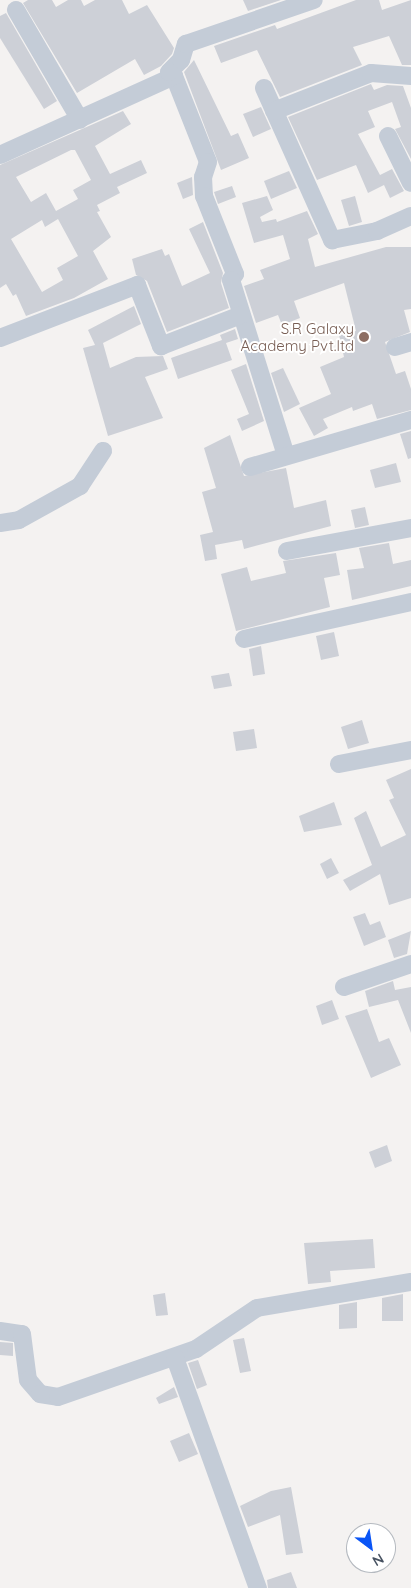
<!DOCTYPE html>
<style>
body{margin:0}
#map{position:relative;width:411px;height:1588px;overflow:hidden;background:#f4f2f1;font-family:Quicksand,sans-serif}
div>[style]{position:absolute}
.building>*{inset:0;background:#cdd0d7}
.minor>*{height:18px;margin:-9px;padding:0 9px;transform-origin:9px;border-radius:9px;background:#c4ccd7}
.dots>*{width:14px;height:14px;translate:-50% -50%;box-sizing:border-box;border:2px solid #fff;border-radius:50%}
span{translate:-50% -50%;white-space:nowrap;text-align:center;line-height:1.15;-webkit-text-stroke:4px #fff;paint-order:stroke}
.education-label{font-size:15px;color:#785e54}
.right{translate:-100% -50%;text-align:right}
.north{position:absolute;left:346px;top:1523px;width:50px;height:50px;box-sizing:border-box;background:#fff;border:1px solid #b5bac0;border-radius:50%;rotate:149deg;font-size:14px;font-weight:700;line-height:20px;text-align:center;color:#475261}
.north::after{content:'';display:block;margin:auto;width:18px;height:22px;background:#0a55f6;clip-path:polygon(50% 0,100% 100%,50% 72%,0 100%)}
</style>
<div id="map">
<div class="building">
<div style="clip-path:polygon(28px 0,52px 0,56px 7px,68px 0,81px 0,84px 6px,95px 0,122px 0,129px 14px,147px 5px,174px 48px,172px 54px,161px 66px,144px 75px,135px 59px,77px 93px,23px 3px)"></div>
<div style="clip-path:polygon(243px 0,281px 0,248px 11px)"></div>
<div style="clip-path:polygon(356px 0,379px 0,382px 10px,411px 0,411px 65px,402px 65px,389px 36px,353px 47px,362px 65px,280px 97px,257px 50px,221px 63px,214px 46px,275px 25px,277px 29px)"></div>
<div style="clip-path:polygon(6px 13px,57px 101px,44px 109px,0 38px,0 16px)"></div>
<div style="clip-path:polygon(194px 60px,231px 136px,238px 133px,249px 158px,221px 170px,184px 72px)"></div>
<div style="clip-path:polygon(371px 84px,374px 90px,387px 85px,403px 86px,411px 108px,411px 159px,395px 129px,401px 127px,392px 102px,368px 111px,375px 127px,358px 134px,380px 175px,392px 169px,404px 191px,390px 198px,384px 185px,368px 193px,356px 165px,317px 180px,288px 117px)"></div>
<div style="clip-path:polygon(261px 107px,271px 129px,253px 137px,243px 114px)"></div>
<div style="clip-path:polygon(evenodd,123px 111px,131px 124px,95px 146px,110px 174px,141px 160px,147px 173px,117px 187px,120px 193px,97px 205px,100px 211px,97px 212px,111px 237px,93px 251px,108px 279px,74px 298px,26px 316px,16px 294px,13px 296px,6px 284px,0 288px,0 165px,123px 111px,71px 150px,75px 150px,91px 180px,73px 190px,78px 199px,56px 211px,46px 193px,31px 202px,16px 177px,71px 150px,123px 111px,58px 219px,78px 256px,57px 268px,63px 280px,42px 292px,11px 239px,42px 220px,45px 227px,58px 219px)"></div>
<div style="clip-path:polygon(289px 171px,297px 188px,271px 199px,264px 181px)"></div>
<div style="clip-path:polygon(192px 177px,193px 195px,183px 199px,177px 183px)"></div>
<div style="clip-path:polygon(232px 186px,236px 197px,218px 204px,214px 192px)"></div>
<div style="clip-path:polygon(267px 196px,273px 210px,260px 217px,262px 222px,276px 219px,277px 222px,307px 211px,318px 234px,308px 239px,315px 267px,386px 247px,411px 247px,411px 309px,404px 310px,410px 332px,385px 342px,396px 374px,405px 371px,411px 389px,411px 410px,377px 419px,372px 404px,353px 411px,352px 407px,323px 419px,328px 428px,314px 436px,299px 408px,331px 394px,320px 367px,344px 357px,339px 335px,356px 331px,344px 283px,294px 301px,300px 318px,282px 325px,278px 315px,256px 323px,244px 286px,264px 279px,260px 270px,290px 259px,283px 235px,254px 243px,242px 203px)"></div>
<div style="clip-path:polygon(355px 196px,362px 222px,349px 226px,341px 200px)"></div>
<div style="clip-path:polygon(203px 222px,223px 273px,221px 283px,229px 308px,167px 332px,147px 281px,136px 275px,132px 259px,162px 249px,165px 256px,169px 254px,182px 286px,210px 273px,189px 229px)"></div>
<div style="clip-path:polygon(134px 306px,141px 324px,103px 343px,110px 368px,136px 357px,163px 356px,168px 369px,145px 377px,163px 418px,108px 436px,83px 348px,95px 345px,88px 330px)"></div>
<div style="clip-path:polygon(235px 329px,238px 339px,226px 343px,232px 360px,178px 379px,171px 358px,222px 340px,220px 335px)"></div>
<div style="clip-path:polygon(246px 364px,264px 421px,242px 431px,237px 419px,249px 414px,231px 370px)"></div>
<div style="clip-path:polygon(283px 368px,300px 404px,284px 412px,271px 373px)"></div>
<div style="clip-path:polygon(411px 431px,411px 458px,408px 459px,400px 434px)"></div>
<div style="clip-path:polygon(230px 435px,244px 476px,286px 468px,294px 508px,326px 500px,331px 526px,244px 549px,242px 540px,215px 545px,217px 559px,205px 561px,200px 535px,213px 532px,202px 492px,216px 488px,204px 448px)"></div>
<div style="clip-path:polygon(396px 463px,401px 482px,375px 488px,370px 470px)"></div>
<div style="clip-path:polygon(365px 507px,369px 525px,355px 528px,351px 510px)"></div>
<div style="clip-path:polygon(389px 543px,393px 564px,411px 560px,411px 586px,352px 600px,347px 570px,364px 568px,359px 548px)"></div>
<div style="clip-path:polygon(336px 553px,340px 575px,324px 578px,330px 607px,236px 631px,221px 574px,247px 567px,251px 581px,286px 573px,283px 561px)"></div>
<div style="clip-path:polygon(334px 632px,339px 656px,321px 660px,316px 636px)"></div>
<div style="clip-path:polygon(261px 646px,265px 674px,253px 676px,249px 649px)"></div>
<div style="clip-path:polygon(229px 673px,232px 686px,214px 689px,211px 676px)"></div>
<div style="clip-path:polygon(362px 720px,369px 743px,348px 749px,341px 727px)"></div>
<div style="clip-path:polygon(254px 729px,257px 748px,236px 751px,233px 732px)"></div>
<div style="clip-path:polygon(411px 769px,411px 898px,389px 905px,380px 874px,350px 891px,343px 880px,372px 865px,354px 818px,366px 811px,381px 847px,406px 835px,389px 800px,394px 798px,386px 780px)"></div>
<div style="clip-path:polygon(334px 802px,342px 825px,304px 832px,299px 816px)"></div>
<div style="clip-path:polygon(331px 858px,339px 873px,327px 879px,320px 864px)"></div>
<div style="clip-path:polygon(365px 913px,370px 925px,380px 921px,386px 937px,364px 946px,353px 917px)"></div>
<div style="clip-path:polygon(411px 931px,407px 954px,394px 958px,388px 940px)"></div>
<div style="clip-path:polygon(393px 981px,395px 990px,411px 987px,411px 1033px,398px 1000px,369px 1007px,365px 991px)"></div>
<div style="clip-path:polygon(332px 1000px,339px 1019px,322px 1025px,316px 1006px)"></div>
<div style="clip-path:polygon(367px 1009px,379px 1042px,389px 1038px,401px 1065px,371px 1078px,345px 1016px)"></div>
<div style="clip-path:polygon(387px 1145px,392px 1161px,375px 1168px,369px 1152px)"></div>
<div style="clip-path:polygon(373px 1239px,375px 1268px,330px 1271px,331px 1282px,308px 1284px,304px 1243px)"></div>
<div style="clip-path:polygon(165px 1293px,168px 1315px,156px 1316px,153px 1295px)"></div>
<div style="clip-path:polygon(403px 1294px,403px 1321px,382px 1321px,382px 1298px)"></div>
<div style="clip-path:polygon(357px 1302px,357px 1328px,339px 1329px,339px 1305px)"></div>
<div style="clip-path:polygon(244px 1338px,251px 1371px,240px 1373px,233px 1340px)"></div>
<div style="clip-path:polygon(0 1342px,13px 1343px,13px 1356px,0 1355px)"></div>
<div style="clip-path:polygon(198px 1360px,207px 1385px,197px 1389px,188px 1363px)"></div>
<div style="clip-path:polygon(174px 1387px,178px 1397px,159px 1404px,156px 1398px)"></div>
<div style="clip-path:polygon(189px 1433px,198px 1454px,179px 1462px,170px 1441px)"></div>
<div style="clip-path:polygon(291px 1487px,303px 1553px,286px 1555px,280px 1515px,248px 1527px,240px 1506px,271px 1491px)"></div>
<div style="clip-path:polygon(291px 1572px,297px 1588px,268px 1588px,267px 1580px)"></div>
</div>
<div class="minor">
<div style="left:16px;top:10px;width:127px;rotate:59.8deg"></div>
<div style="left:174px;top:76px;width:92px;rotate:68.4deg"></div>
<div style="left:208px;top:162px;width:16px;rotate:108deg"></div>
<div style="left:203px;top:177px;width:19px;rotate:87deg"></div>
<div style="left:204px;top:196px;width:84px;rotate:68.3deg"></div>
<div style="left:235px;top:274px;width:7px;rotate:124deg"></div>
<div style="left:231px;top:280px;width:183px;rotate:72.6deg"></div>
<div style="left:264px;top:88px;width:167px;rotate:65.9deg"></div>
<div style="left:332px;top:240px;width:46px;rotate:-11.3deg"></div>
<div style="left:377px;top:231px;width:37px;rotate:-24deg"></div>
<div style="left:274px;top:111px;width:104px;rotate:-21.4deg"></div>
<div style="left:371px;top:73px;width:40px;rotate:4.3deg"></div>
<div style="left:388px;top:136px;width:52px;rotate:63.9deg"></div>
<div style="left:0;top:155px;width:191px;rotate:-24.4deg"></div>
<div style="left:174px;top:76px;width:6px;rotate:-141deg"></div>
<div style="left:169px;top:72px;width:17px;rotate:-45deg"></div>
<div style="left:181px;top:60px;width:17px;rotate:-73deg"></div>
<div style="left:186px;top:44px;width:135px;rotate:-19deg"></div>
<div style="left:0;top:338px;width:147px;rotate:-21.1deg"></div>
<div style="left:137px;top:285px;width:66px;rotate:68.5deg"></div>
<div style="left:161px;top:346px;width:86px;rotate:-21.2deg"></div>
<div style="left:395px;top:347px;width:17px;rotate:-17deg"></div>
<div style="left:250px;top:467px;width:168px;rotate:-16.3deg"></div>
<div style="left:0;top:523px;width:19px;rotate:-9deg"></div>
<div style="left:19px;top:520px;width:70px;rotate:-29.1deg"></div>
<div style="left:80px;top:486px;width:42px;rotate:-56.7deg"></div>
<div style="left:287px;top:551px;width:126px;rotate:-10.5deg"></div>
<div style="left:244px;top:639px;width:171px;rotate:-12.5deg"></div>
<div style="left:339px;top:764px;width:73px;rotate:-11deg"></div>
<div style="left:344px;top:987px;width:71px;rotate:-18.9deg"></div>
<div style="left:0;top:1331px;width:22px;rotate:8deg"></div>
<div style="left:22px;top:1334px;width:46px;rotate:82.6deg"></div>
<div style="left:28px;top:1380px;width:18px;rotate:49deg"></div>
<div style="left:40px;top:1394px;width:18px;rotate:9deg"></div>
<div style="left:58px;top:1397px;width:146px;rotate:-19.2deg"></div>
<div style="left:196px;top:1349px;width:73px;rotate:-33.9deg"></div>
<div style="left:257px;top:1308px;width:156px;rotate:-9.6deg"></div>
<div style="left:175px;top:1358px;width:245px;rotate:70.2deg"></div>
</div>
<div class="dots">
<div style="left:364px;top:337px;background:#8d6e63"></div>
</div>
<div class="education-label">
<span class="right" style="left:354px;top:337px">S.R Galaxy<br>Academy Pvt.ltd</span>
</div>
<div class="north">N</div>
</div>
